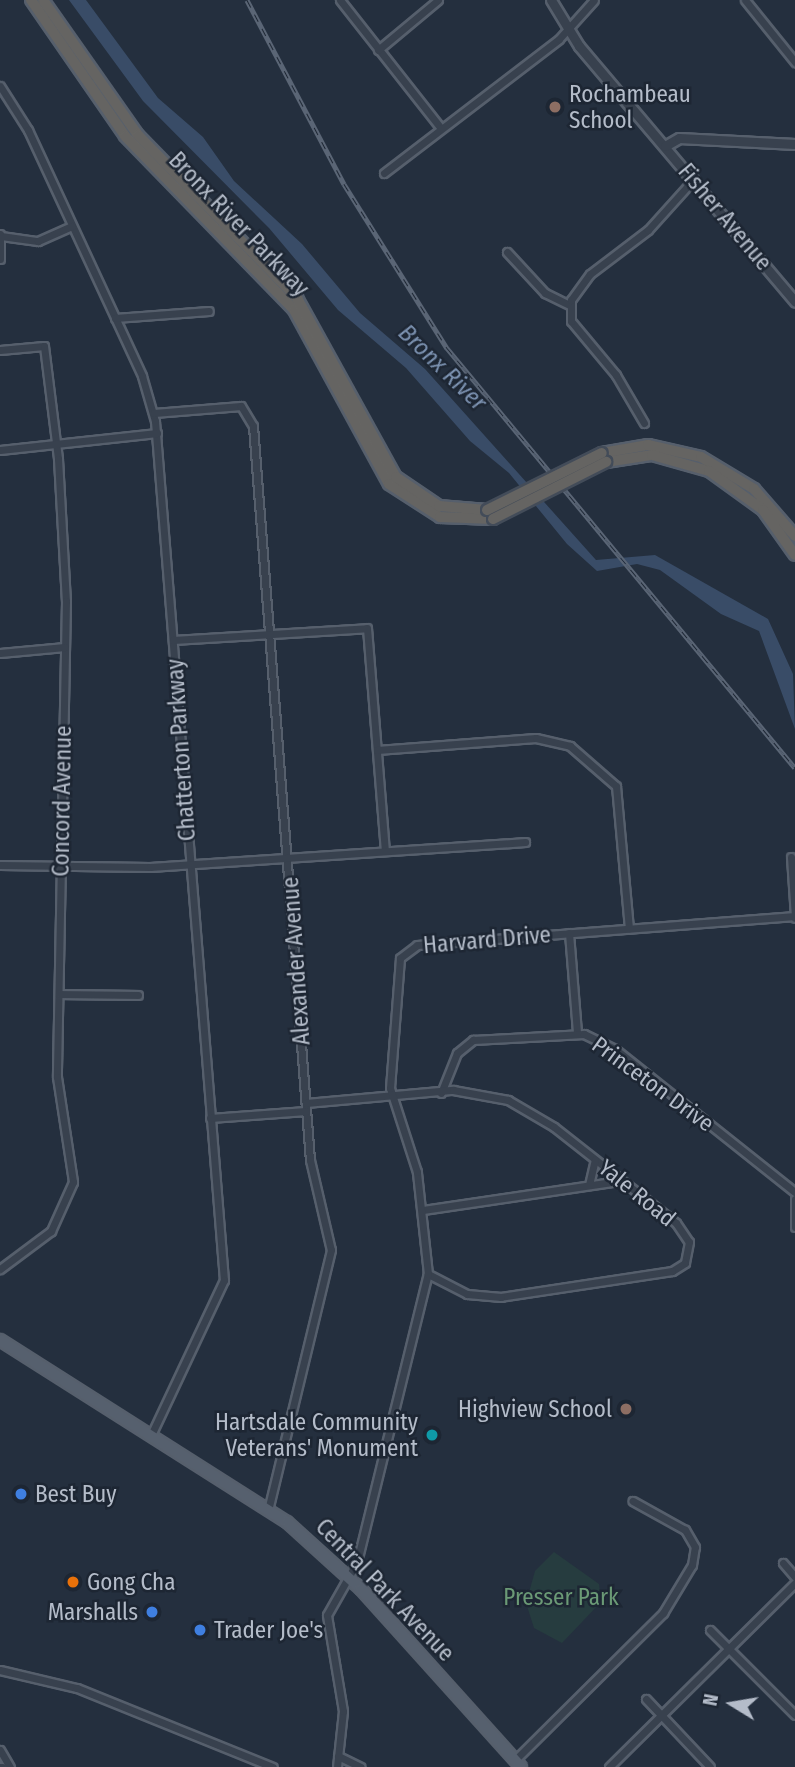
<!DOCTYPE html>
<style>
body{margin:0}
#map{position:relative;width:795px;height:1767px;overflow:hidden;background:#242f3e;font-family:"Fira Sans Condensed",sans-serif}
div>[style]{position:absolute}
.green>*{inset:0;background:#263c3f}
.water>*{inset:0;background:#394c67}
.roads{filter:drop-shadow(2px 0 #565f6c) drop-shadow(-2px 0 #565f6c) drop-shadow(0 2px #565f6c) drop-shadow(0 -2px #565f6c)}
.minor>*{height:7px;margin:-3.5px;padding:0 3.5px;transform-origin:3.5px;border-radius:3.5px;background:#38414e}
.tertiary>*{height:9px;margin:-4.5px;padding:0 4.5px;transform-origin:4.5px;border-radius:4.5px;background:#38414e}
.primary>*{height:10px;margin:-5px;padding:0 5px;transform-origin:5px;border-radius:5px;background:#56606e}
.trunk>*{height:10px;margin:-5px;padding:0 5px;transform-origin:5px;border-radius:5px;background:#656462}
.rail>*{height:5px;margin-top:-2.5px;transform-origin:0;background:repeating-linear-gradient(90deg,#1d2633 0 8px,#5a6575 0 16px);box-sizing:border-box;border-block:2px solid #5a6575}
.bridges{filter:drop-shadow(2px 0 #434c59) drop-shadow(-2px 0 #434c59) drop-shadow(0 2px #434c59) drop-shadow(0 -2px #434c59)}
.trunk-bridge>*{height:10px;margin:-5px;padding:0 5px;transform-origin:5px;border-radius:5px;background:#656462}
.dots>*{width:19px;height:19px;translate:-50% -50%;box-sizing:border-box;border:4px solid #1d2633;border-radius:50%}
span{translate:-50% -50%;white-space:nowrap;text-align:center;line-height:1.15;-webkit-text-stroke:5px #1d2633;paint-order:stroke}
.poi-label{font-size:23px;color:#b4bcc9}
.left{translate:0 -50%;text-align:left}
.right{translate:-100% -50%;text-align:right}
.street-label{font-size:23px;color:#b4bcc9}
.park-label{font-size:23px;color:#6b9a76}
.water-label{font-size:24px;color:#7c92b1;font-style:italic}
.north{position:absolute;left:697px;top:1669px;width:70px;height:70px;-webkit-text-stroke:5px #1d2633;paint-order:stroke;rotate:281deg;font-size:19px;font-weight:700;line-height:28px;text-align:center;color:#b4bcc9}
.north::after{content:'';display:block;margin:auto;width:24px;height:32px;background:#b4bcc9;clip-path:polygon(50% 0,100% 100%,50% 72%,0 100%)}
</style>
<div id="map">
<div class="green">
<div style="clip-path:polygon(554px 1552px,599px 1584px,601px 1602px,562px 1643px,534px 1628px,526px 1603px,535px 1571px)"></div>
</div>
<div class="water">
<div style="clip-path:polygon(69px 0,86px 0,158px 98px,203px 137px,234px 181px,302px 244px,360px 313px,425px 369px,596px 560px,655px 555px,768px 619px,793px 674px,795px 729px,759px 631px,721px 614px,660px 570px,637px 564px,597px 571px,567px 544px,509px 473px,470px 441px,406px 368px,338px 310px,269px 228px,143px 101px)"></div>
</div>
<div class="roads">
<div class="minor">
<div style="left:340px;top:0;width:160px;rotate:51.8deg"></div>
<div style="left:745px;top:0;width:80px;rotate:51.1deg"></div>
<div style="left:378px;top:50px;width:78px;rotate:-39.8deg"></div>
<div style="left:0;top:86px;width:52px;rotate:57.5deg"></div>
<div style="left:28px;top:130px;width:271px;rotate:65.1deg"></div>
<div style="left:142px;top:376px;width:47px;rotate:73.9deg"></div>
<div style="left:155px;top:421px;width:862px;rotate:85.41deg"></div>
<div style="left:224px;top:1280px;width:169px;rotate:115.2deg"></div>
<div style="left:384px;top:173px;width:220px;rotate:-37.4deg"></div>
<div style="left:559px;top:39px;width:52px;rotate:-48.1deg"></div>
<div style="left:1px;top:236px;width:37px;rotate:8deg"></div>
<div style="left:38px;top:241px;width:37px;rotate:-24deg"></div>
<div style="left:507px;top:252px;width:56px;rotate:47.2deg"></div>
<div style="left:545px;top:293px;width:28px;rotate:26deg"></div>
<div style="left:0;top:259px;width:25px;rotate:-90deg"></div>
<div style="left:115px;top:318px;width:94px;rotate:-4.3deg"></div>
<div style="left:0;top:350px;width:44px;rotate:-5.2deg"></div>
<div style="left:44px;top:346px;width:114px;rotate:82.9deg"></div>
<div style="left:58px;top:459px;width:142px;rotate:86.8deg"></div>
<div style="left:66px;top:601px;width:476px;rotate:91.1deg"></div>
<div style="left:57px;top:1077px;width:106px;rotate:81.3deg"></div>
<div style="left:73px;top:1182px;width:54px;rotate:114.2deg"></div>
<div style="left:51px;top:1231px;width:64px;rotate:143.3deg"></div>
<div style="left:154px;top:413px;width:87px;rotate:-4.6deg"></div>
<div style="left:241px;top:406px;width:23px;rotate:59deg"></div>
<div style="left:253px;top:426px;width:736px;rotate:85.56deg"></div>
<div style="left:310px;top:1160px;width:92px;rotate:76.9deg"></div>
<div style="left:331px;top:1250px;width:264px;rotate:103.6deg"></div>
<div style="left:644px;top:423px;width:56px;rotate:-120.3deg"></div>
<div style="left:616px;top:375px;width:70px;rotate:-129.8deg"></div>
<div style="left:571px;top:321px;width:21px;rotate:-90deg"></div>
<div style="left:571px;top:300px;width:32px;rotate:-54deg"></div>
<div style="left:590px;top:274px;width:73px;rotate:-37.2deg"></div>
<div style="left:648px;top:230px;width:69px;rotate:-48deg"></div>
<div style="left:0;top:450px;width:158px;rotate:-6.2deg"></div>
<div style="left:173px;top:640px;width:194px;rotate:-3.5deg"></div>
<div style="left:367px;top:628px;width:223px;rotate:85.4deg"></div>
<div style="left:0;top:653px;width:65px;rotate:-5.3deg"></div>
<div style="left:377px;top:750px;width:159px;rotate:-4.3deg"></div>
<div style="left:536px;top:738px;width:35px;rotate:13deg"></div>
<div style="left:570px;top:746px;width:61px;rotate:41deg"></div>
<div style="left:616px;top:786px;width:143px;rotate:84.8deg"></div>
<div style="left:791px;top:857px;width:61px;rotate:86.2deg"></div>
<div style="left:0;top:865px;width:150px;rotate:0.8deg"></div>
<div style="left:150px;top:867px;width:376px;rotate:-3.8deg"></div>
<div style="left:569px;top:933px;width:99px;rotate:85.4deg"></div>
<div style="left:59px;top:994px;width:79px;rotate:0.7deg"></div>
<div style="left:441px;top:1093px;width:43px;rotate:-68.2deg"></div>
<div style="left:457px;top:1053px;width:21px;rotate:-39deg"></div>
<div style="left:473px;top:1040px;width:111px;rotate:-3.1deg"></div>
<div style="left:584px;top:1034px;width:34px;rotate:26deg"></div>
<div style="left:615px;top:1049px;width:230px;rotate:38.5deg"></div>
<div style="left:306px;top:1103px;width:148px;rotate:-5.1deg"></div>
<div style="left:453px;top:1090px;width:56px;rotate:10.3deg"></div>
<div style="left:508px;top:1100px;width:53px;rotate:30.4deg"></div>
<div style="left:554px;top:1127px;width:155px;rotate:38.2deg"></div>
<div style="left:676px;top:1223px;width:23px;rotate:56deg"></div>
<div style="left:689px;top:1242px;width:21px;rotate:101deg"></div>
<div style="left:685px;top:1263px;width:15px;rotate:148deg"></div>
<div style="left:672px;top:1271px;width:173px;rotate:171.4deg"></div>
<div style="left:501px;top:1297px;width:34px;rotate:-175deg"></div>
<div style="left:467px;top:1294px;width:44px;rotate:-152.9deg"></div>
<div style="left:210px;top:1118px;width:96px;rotate:-4.2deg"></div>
<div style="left:589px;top:1185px;width:26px;rotate:-77deg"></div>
<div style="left:795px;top:1199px;width:28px;rotate:90deg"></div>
<div style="left:423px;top:1210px;width:198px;rotate:-8.4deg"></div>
<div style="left:783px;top:1563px;width:18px;rotate:49deg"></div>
<div style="left:710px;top:1630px;width:120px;rotate:45deg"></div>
<div style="left:0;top:1670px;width:79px;rotate:13.2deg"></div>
<div style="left:77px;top:1688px;width:211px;rotate:22deg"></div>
<div style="left:646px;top:1699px;width:93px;rotate:46.7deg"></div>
<div style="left:0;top:1750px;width:20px;rotate:60deg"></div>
<div style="left:338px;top:1756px;width:25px;rotate:26deg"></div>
<div style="left:515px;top:1760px;width:209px;rotate:-44.8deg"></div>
<div style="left:663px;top:1613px;width:56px;rotate:-58.9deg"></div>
<div style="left:692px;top:1565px;width:18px;rotate:-81deg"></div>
<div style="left:695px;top:1547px;width:20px;rotate:-120deg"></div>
<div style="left:685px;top:1530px;width:60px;rotate:-150.9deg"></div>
<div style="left:0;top:1767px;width:2px"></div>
<div style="left:337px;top:1767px;width:56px;rotate:-83.9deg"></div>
<div style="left:343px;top:1711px;width:97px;rotate:-99.5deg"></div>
<div style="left:327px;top:1615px;width:61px;rotate:-60.5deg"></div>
<div style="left:357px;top:1562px;width:297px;rotate:-76.2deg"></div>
<div style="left:428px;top:1274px;width:103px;rotate:-96.2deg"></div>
<div style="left:417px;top:1172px;width:88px;rotate:-107.8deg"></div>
<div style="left:390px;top:1088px;width:130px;rotate:-85.6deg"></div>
<div style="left:400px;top:958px;width:21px;rotate:-37deg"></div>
<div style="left:417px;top:945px;width:379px;rotate:-4.4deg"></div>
<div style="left:609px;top:1767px;width:262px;rotate:-44.7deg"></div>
</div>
<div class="tertiary">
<div style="left:551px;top:0;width:54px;rotate:58.7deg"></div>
<div style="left:579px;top:46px;width:335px;rotate:49.8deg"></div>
<div style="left:665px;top:146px;width:16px;rotate:-30deg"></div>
<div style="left:679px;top:138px;width:116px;rotate:3deg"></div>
</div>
<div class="primary">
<div style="left:0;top:1340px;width:340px;rotate:32.4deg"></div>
<div style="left:287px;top:1522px;width:100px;rotate:42.2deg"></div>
<div style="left:361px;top:1589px;width:239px;rotate:48deg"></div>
</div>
<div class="trunk">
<div style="left:31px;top:0;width:165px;rotate:55.3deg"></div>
<div style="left:125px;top:136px;width:243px;rotate:45.8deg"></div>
<div style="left:294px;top:310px;width:198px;rotate:61.4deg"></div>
<div style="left:389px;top:484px;width:61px;rotate:32.9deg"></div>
<div style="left:440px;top:517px;width:53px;rotate:2.2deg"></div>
<div style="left:43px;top:0;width:165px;rotate:54.9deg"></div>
<div style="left:138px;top:135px;width:228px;rotate:45.7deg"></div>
<div style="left:297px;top:298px;width:205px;rotate:61.1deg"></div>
<div style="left:396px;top:477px;width:52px;rotate:34deg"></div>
<div style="left:439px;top:506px;width:48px;rotate:4.8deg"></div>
<div style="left:602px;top:453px;width:47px;rotate:-9.9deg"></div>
<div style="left:648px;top:445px;width:54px;rotate:12.8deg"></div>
<div style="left:701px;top:457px;width:62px;rotate:31.1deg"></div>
<div style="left:754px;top:489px;width:62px;rotate:48.9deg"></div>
<div style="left:606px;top:462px;width:47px;rotate:-8.7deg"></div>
<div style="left:652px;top:455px;width:59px;rotate:15.7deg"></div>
<div style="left:709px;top:471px;width:67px;rotate:35.8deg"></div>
<div style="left:763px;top:510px;width:55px;rotate:54.6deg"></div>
</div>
</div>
<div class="rail">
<div style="left:247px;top:0;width:208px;rotate:62.2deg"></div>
<div style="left:344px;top:184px;width:194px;rotate:57.9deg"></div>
<div style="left:447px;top:348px;width:545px;rotate:50.36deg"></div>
</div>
<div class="bridges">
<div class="trunk-bridge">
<div style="left:487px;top:510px;width:128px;rotate:-26.4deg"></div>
<div style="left:493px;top:519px;width:127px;rotate:-26.8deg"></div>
</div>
</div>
<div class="dots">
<div style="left:555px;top:107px;background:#8d6e63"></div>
<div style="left:626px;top:1409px;background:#8d6e63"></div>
<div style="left:432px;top:1435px;background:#0f9aa8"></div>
<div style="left:21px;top:1494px;background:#3f7fe0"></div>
<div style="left:73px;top:1582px;background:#e8710a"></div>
<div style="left:152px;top:1612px;background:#3f7fe0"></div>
<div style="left:200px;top:1630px;background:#3f7fe0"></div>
</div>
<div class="poi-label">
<span class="left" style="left:569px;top:107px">Rochambeau<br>School</span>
<span class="right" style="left:612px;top:1409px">Highview School</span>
<span class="right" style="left:418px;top:1435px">Hartsdale Community<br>Veterans' Monument</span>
<span class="left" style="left:35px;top:1494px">Best Buy</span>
<span class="left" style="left:87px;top:1582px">Gong Cha</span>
<span class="right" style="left:138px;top:1612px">Marshalls</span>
<span class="left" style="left:214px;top:1630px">Trader Joe's</span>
</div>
<div class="street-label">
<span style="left:725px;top:217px;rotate:50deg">Fisher Avenue</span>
<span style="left:239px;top:224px;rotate:46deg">Bronx River Parkway</span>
<span style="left:181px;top:750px;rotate:-94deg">Chatterton Parkway</span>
<span style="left:62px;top:801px;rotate:-89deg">Concord Avenue</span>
<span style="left:487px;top:940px;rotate:-5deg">Harvard Drive</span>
<span style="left:296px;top:961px;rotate:-94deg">Alexander Avenue</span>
<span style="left:653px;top:1084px;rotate:36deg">Princeton Drive</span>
<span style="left:637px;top:1193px;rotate:39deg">Yale Road</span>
<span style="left:385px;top:1590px;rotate:46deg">Central Park Avenue</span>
</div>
<div class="park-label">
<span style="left:561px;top:1597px">Presser Park</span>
</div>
<div class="water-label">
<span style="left:442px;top:368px;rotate:44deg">Bronx River</span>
</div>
<div class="north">N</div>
</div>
